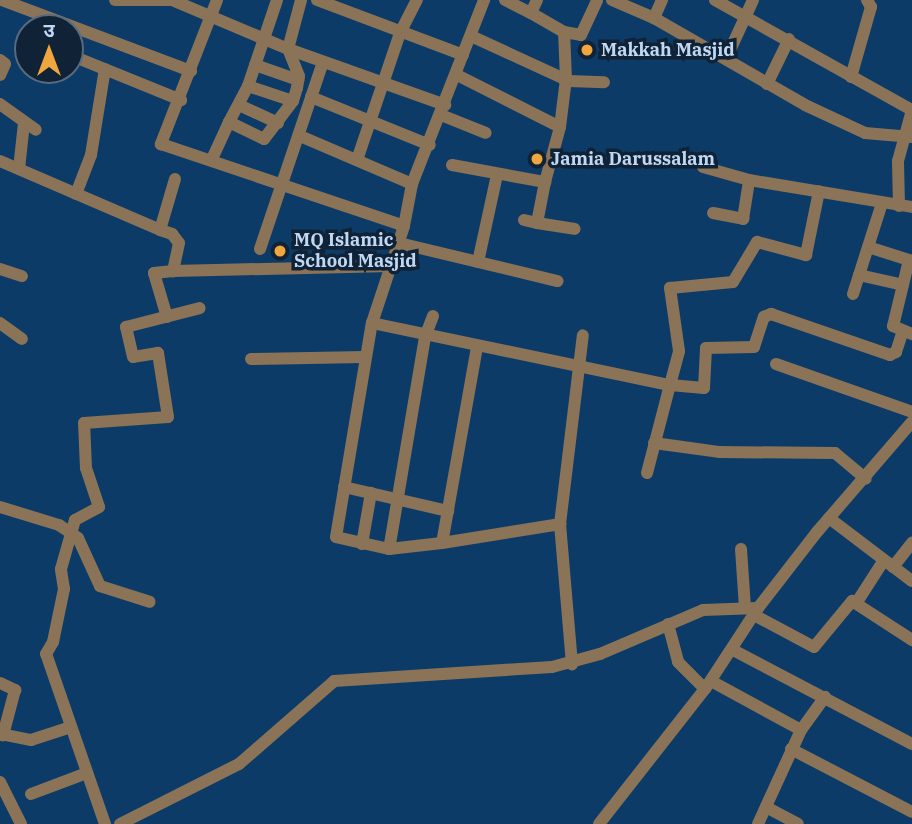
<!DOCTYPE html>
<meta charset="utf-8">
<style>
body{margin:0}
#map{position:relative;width:912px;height:824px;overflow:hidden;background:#0d3b67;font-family:"IBM Plex Serif","Noto Sans Devanagari",serif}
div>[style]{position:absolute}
.minor>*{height:12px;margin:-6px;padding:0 6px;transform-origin:6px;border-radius:6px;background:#8a7357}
.dots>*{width:19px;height:19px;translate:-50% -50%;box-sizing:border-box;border:4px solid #0f2236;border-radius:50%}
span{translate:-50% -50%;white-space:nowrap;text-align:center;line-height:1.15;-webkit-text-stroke:7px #0f2236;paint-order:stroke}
.poi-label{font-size:18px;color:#c0d8f3;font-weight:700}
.left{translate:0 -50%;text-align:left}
.north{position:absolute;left:14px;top:14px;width:70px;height:70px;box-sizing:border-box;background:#0f2236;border:2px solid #566b82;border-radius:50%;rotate:0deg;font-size:19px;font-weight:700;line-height:28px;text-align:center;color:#c0d8f3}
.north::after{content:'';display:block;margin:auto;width:24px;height:32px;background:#f0a63e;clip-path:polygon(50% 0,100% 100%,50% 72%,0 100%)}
</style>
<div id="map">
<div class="minor">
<div style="left:2px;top:0;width:202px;rotate:20.6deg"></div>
<div style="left:115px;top:0;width:57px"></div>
<div style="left:172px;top:0;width:126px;rotate:22.9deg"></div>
<div style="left:288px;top:49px;width:167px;rotate:19.6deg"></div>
<div style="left:217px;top:0;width:155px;rotate:111.3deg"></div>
<div style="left:161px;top:144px;width:256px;rotate:18.6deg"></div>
<div style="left:277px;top:0;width:91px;rotate:108.6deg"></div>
<div style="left:248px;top:86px;width:41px;rotate:117.8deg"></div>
<div style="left:229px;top:122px;width:39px;rotate:26deg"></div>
<div style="left:264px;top:139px;width:48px;rotate:-52.7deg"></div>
<div style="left:293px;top:101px;width:14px;rotate:-73deg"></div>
<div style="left:297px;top:88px;width:12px;rotate:-81deg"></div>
<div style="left:299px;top:76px;width:29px;rotate:-112deg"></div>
<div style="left:288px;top:49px;width:51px;rotate:-75.1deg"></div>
<div style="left:317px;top:0;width:156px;rotate:20.6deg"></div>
<div style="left:505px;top:0;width:29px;rotate:27deg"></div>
<div style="left:537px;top:0;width:14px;rotate:115deg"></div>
<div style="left:531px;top:13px;width:38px;rotate:30deg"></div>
<div style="left:564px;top:32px;width:17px;rotate:10deg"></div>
<div style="left:581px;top:35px;width:38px;rotate:-65deg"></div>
<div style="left:612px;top:0;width:46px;rotate:23.2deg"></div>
<div style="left:662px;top:0;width:20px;rotate:114deg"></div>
<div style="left:654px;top:18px;width:174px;rotate:29.9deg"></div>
<div style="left:805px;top:105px;width:66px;rotate:25deg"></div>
<div style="left:865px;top:133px;width:47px;rotate:4.9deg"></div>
<div style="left:715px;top:0;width:226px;rotate:29.2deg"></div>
<div style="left:471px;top:36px;width:108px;rotate:24.7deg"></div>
<div style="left:569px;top:81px;width:35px;rotate:2deg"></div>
<div style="left:70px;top:55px;width:120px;rotate:22.1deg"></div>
<div style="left:726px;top:59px;width:65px;rotate:-65.4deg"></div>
<div style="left:0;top:60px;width:6px;rotate:39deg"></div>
<div style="left:5px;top:64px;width:12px;rotate:114deg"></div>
<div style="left:255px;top:65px;width:46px;rotate:19.2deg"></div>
<div style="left:457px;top:75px;width:115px;rotate:26.8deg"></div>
<div style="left:851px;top:77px;width:73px;rotate:-74.1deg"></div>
<div style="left:871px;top:7px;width:8px;rotate:-120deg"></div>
<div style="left:767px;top:84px;width:50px;rotate:-63.9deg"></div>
<div style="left:248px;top:86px;width:47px;rotate:18.4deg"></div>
<div style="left:311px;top:97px;width:128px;rotate:22deg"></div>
<div style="left:0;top:104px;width:44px;rotate:35.8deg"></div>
<div style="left:239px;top:105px;width:43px;rotate:24.8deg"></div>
<div style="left:441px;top:115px;width:48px;rotate:21.8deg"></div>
<div style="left:300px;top:136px;width:122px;rotate:23.2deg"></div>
<div style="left:212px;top:159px;width:41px;rotate:-65.3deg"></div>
<div style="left:357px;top:160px;width:134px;rotate:-71.3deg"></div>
<div style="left:400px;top:33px;width:37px;rotate:-63deg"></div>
<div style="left:0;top:161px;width:174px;rotate:23.3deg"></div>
<div style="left:452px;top:165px;width:95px;rotate:10.4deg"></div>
<div style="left:545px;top:182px;width:57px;rotate:-74.7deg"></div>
<div style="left:560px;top:127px;width:48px;rotate:-82.9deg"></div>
<div style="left:566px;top:79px;width:47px;rotate:-92.4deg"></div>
<div style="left:703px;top:167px;width:48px;rotate:15.8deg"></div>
<div style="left:749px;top:180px;width:165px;rotate:9.4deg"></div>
<div style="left:19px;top:169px;width:46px;rotate:-83.8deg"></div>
<div style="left:175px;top:179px;width:53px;rotate:106.4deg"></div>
<div style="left:160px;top:230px;width:13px;rotate:18deg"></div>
<div style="left:172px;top:234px;width:11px;rotate:52deg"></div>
<div style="left:179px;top:243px;width:29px;rotate:102deg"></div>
<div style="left:173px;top:271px;width:218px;rotate:-1.3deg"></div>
<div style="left:76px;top:194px;width:42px;rotate:-69deg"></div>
<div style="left:91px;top:155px;width:87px;rotate:-80.8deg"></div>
<div style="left:899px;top:206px;width:45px;rotate:-91.3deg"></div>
<div style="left:898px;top:161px;width:53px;rotate:-74.6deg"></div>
<div style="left:713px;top:213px;width:31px;rotate:11deg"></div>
<div style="left:743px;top:219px;width:39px;rotate:-81deg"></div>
<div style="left:524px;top:220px;width:13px;rotate:13deg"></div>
<div style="left:537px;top:223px;width:42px;rotate:-79deg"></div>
<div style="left:537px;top:223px;width:38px;rotate:9deg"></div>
<div style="left:399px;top:243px;width:163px;rotate:13.5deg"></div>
<div style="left:868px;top:247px;width:43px;rotate:17.6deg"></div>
<div style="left:909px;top:260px;width:68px;rotate:103.6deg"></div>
<div style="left:893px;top:326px;width:21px;rotate:23deg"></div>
<div style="left:260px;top:249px;width:197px;rotate:-71.4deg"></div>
<div style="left:478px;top:262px;width:89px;rotate:-77.7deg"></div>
<div style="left:0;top:269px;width:23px;rotate:18deg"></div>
<div style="left:859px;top:275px;width:45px;rotate:12.8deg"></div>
<div style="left:853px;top:294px;width:96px;rotate:-72.3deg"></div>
<div style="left:433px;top:316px;width:22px;rotate:111deg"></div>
<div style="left:425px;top:337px;width:215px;rotate:99.6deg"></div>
<div style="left:389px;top:549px;width:54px;rotate:-167.2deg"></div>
<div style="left:336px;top:537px;width:217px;rotate:-80.5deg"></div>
<div style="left:372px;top:323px;width:102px;rotate:-71.7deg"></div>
<div style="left:404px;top:226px;width:43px;rotate:-79.2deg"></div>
<div style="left:412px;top:184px;width:198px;rotate:-68.6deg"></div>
<div style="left:167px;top:317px;width:46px;rotate:-106.5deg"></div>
<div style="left:154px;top:273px;width:19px;rotate:-6deg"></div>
<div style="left:0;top:323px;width:27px;rotate:36deg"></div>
<div style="left:372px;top:323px;width:304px;rotate:11.8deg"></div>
<div style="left:670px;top:385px;width:35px;rotate:-75deg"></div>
<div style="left:679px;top:351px;width:64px;rotate:-98.1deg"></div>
<div style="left:670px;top:288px;width:63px;rotate:-5.4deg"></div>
<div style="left:733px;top:282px;width:47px;rotate:-59deg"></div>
<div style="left:757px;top:242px;width:51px;rotate:14.9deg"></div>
<div style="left:806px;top:255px;width:65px;rotate:-78.5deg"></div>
<div style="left:477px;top:347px;width:199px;rotate:100.1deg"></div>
<div style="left:442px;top:543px;width:120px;rotate:-9.1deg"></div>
<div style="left:560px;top:524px;width:141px;rotate:85.1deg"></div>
<div style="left:251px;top:359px;width:113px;rotate:-1deg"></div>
<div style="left:776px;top:364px;width:144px;rotate:19.4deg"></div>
<div style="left:654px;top:443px;width:67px;rotate:7.8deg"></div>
<div style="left:720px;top:452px;width:115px;rotate:0.5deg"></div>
<div style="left:835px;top:453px;width:40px;rotate:40deg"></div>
<div style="left:647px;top:473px;width:91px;rotate:-75.4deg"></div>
<div style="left:670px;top:385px;width:34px;rotate:5deg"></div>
<div style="left:704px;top:388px;width:40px;rotate:-87.1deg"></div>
<div style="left:706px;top:348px;width:48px;rotate:-1.2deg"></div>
<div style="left:754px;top:347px;width:32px;rotate:-72deg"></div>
<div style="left:764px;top:317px;width:8px;rotate:-23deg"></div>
<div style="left:771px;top:314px;width:126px;rotate:19deg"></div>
<div style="left:890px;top:355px;width:7px;rotate:-27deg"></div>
<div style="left:896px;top:352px;width:22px;rotate:-72deg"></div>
<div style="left:344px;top:487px;width:107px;rotate:13deg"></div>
<div style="left:0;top:507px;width:62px;rotate:17deg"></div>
<div style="left:59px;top:525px;width:23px;rotate:34deg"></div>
<div style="left:78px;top:538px;width:53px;rotate:65.4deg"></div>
<div style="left:100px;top:586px;width:52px;rotate:17.7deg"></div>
<div style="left:829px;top:518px;width:104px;rotate:37.2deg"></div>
<div style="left:560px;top:524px;width:190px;rotate:-83.1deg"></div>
<div style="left:362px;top:544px;width:52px;rotate:-80deg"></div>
<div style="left:389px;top:549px;width:53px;rotate:-6.5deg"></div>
<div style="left:741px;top:549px;width:58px;rotate:86.1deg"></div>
<div style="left:893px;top:567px;width:31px;rotate:-52deg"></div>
<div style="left:857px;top:602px;width:50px;rotate:-57.3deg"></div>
<div style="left:754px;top:615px;width:68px;rotate:28.1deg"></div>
<div style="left:814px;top:647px;width:60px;rotate:-50.4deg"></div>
<div style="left:852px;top:601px;width:72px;rotate:33deg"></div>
<div style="left:668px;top:624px;width:39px;rotate:75deg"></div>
<div style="left:678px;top:662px;width:38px;rotate:45deg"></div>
<div style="left:733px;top:650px;width:202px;rotate:27.7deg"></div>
<div style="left:711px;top:681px;width:102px;rotate:28.6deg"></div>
<div style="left:801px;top:730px;width:103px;rotate:114.6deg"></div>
<div style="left:0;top:683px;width:17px;rotate:25deg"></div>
<div style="left:15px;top:690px;width:47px;rotate:104.9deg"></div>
<div style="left:801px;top:730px;width:41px;rotate:-54deg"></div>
<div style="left:0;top:734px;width:32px;rotate:11deg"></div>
<div style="left:31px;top:740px;width:42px;rotate:-18deg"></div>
<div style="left:791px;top:749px;width:136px;rotate:27.5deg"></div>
<div style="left:0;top:782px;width:47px;rotate:63.4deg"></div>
<div style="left:31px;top:794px;width:60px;rotate:-20.6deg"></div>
<div style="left:766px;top:807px;width:36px;rotate:28deg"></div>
<div style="left:105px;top:824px;width:180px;rotate:-109.1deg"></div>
<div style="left:46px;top:654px;width:14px;rotate:-60deg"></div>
<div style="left:53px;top:642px;width:54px;rotate:-78.3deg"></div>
<div style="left:64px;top:589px;width:20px;rotate:-99deg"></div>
<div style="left:61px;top:569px;width:51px;rotate:-74.1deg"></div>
<div style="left:75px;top:520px;width:27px;rotate:-28deg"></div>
<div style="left:99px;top:507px;width:41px;rotate:-108.4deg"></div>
<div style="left:86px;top:468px;width:45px;rotate:-92.5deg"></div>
<div style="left:84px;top:423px;width:84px;rotate:-4.1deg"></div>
<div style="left:168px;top:417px;width:65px;rotate:-98.9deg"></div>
<div style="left:158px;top:353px;width:25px;rotate:171deg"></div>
<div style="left:133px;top:357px;width:31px;rotate:-103deg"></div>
<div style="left:126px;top:327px;width:76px;rotate:-14.4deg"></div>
<div style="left:120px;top:824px;width:133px;rotate:-26.8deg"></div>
<div style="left:239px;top:764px;width:126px;rotate:-41.1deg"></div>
<div style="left:334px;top:681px;width:218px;rotate:-3.7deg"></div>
<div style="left:552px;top:667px;width:50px;rotate:-15.2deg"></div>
<div style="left:600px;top:654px;width:112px;rotate:-23.1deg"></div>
<div style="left:703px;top:610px;width:55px;rotate:-2.1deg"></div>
<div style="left:599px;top:824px;width:172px;rotate:-51.9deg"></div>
<div style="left:705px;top:689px;width:97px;rotate:-56.8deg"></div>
<div style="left:758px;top:608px;width:96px;rotate:-52.2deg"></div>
<div style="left:817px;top:532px;width:145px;rotate:-49.2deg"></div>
</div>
<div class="dots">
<div style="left:587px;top:50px;background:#f0a63e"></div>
<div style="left:537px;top:159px;background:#f0a63e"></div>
<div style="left:280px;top:251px;background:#f0a63e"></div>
</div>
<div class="poi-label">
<span class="left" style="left:601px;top:50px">Makkah Masjid</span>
<span class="left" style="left:551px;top:159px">Jamia Darussalam</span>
<span class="left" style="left:294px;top:251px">MQ Islamic<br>School Masjid</span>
</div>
<div class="north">उ</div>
</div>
